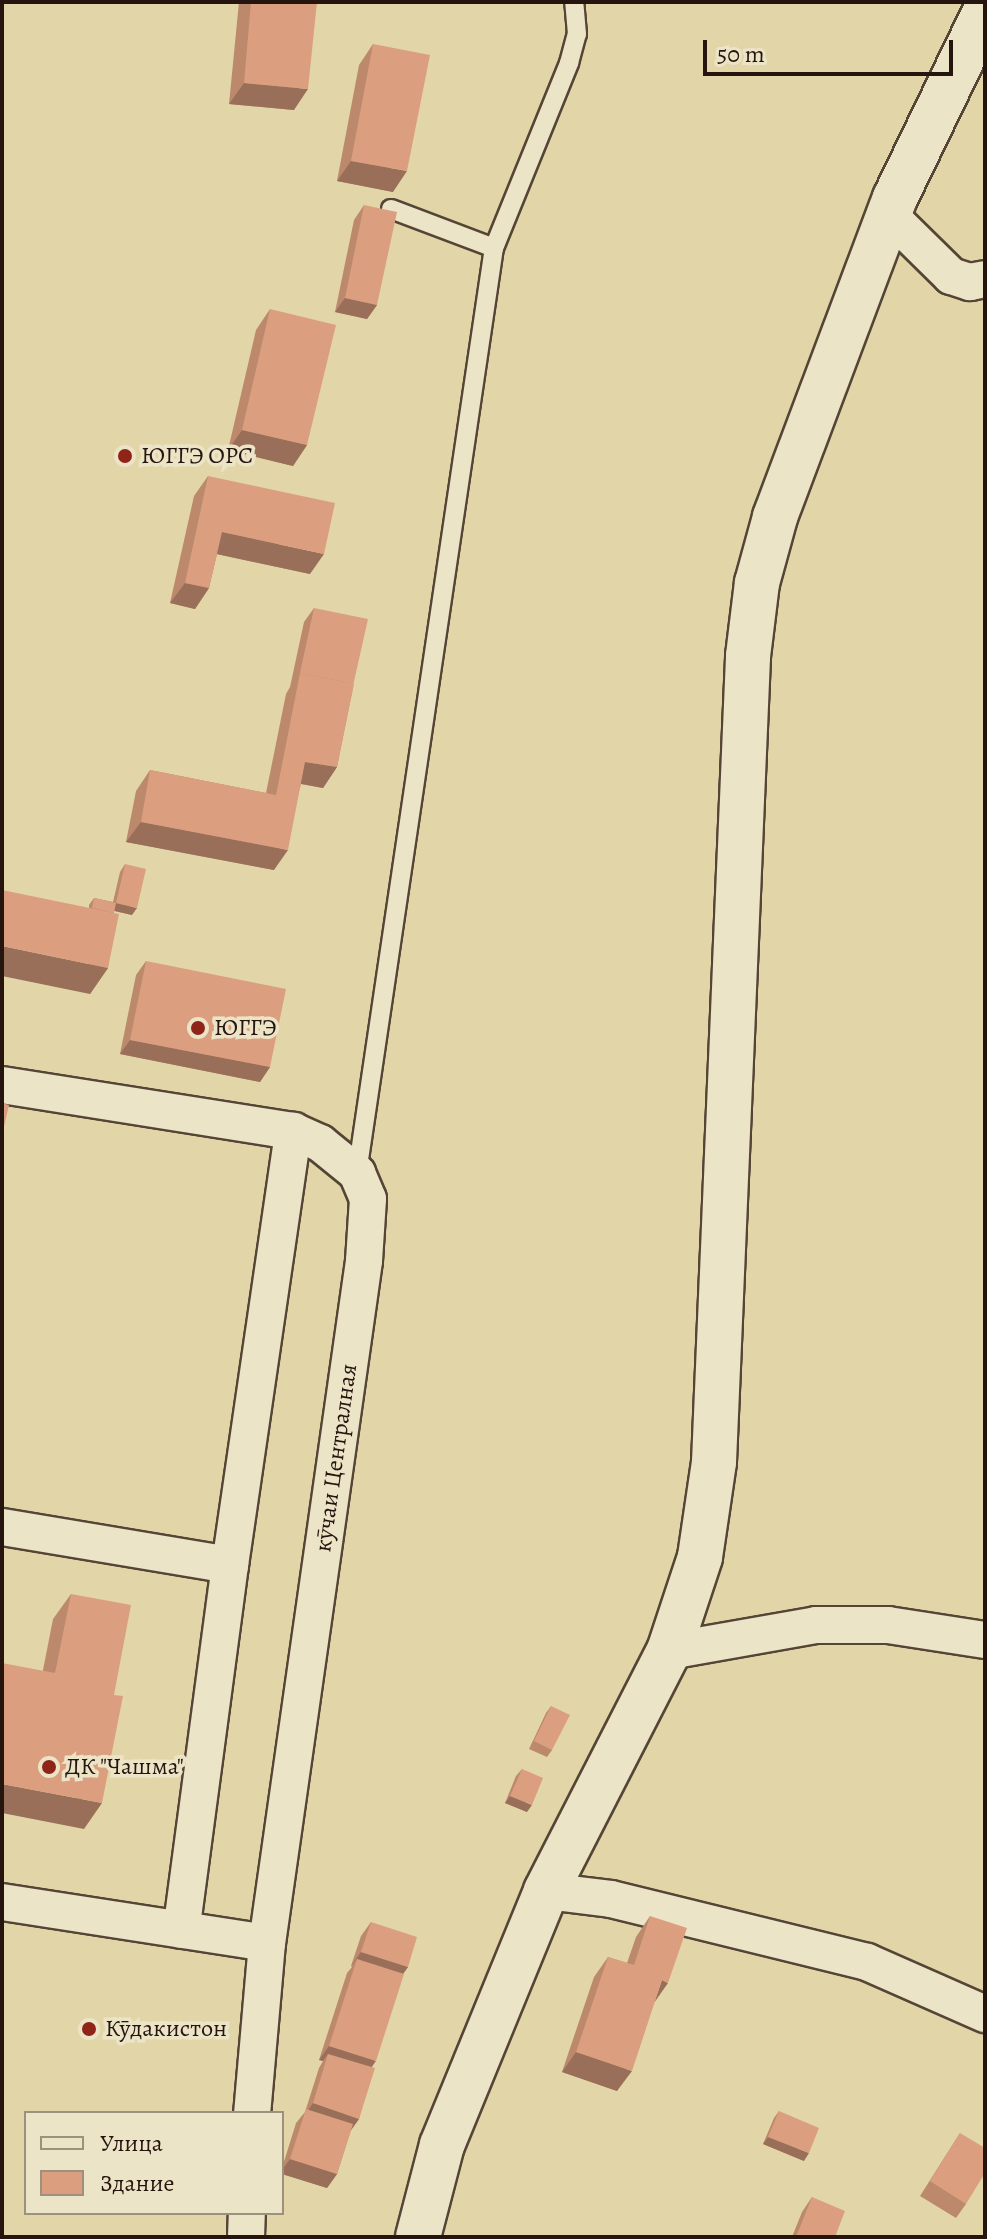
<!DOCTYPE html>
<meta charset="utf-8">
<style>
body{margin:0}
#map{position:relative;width:987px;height:2239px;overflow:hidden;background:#e2d6a9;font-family:Alegreya,serif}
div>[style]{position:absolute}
.roads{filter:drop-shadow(2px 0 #554536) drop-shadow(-2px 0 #554536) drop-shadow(0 2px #554536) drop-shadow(0 -2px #554536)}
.service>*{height:18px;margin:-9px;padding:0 9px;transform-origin:9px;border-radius:9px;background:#ece4c7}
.minor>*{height:36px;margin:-18px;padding:0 18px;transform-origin:18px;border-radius:18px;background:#ece4c7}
.secondary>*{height:44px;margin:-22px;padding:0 22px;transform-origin:22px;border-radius:22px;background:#ece4c7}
.wall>*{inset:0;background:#bc896d}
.shaded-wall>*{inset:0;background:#996f59}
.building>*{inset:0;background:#db9f7f}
.dots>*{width:22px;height:22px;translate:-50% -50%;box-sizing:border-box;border:4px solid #ece4c7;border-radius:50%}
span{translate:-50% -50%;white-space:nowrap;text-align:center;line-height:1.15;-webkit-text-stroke:7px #ece4c7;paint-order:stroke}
.poi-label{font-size:24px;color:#26150f}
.left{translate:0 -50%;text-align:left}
.street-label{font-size:24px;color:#26150f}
.frame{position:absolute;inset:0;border:4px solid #26150f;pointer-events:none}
.legend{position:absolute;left:24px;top:2111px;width:260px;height:104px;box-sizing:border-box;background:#ece4c7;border:2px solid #9d917d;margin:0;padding:10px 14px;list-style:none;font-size:24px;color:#26150f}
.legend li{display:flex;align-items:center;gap:16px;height:40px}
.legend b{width:40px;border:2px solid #9d917d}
.scale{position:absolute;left:703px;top:40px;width:250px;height:36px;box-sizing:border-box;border:4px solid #26150f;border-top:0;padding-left:10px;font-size:24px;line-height:28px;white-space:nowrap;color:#26150f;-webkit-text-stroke:6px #ece4c7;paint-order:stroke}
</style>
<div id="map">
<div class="roads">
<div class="service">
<div style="left:391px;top:209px;width:110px;rotate:20.7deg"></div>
<div style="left:357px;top:1173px;width:935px;rotate:-81.58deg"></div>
<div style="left:494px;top:248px;width:200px;rotate:-67.9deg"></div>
<div style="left:569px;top:63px;width:30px;rotate:-75deg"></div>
<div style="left:577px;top:34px;width:32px;rotate:-95deg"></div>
</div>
<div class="minor">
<div style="left:889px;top:215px;width:87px;rotate:44.5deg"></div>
<div style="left:951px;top:276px;width:20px;rotate:18deg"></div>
<div style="left:970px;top:282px;width:15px;rotate:-11deg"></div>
<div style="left:2px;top:1085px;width:295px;rotate:9deg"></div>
<div style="left:293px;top:1131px;width:30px;rotate:24deg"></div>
<div style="left:320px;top:1143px;width:48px;rotate:39deg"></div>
<div style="left:357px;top:1173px;width:28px;rotate:67deg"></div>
<div style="left:368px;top:1199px;width:62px;rotate:93.7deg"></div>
<div style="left:364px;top:1261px;width:689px;rotate:98.09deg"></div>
<div style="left:267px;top:1943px;width:171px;rotate:95deg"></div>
<div style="left:2px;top:1527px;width:231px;rotate:9.5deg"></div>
<div style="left:230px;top:1565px;width:368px;rotate:97.6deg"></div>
<div style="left:230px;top:1565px;width:439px;rotate:-81.7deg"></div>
<div style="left:669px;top:1651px;width:149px;rotate:-10deg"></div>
<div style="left:816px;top:1625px;width:72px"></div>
<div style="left:888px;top:1625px;width:98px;rotate:8.8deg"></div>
<div style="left:546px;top:1891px;width:65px;rotate:7deg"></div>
<div style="left:611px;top:1899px;width:264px;rotate:13.8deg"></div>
<div style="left:867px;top:1962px;width:129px;rotate:23.8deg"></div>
<div style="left:2px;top:1902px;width:268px;rotate:8.8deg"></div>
<div style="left:246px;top:2237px;width:24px;rotate:-88deg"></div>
</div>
<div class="secondary">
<div style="left:418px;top:2237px;width:95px;rotate:-75.4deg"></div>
<div style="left:442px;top:2145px;width:274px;rotate:-67.7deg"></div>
<div style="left:546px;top:1891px;width:270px;rotate:-62.9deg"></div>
<div style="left:669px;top:1651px;width:99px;rotate:-71.7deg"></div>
<div style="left:700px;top:1557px;width:96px;rotate:-81.6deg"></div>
<div style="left:714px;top:1462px;width:807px;rotate:-87.58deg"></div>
<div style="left:748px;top:656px;width:74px;rotate:-83deg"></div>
<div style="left:757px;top:583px;width:68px;rotate:-74.7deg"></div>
<div style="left:775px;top:517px;width:341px;rotate:-69.4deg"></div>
<div style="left:895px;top:198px;width:207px;rotate:-64.2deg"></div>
</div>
</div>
<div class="wall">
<div style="clip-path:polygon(239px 2px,317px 2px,294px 110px,229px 104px)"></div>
<div style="clip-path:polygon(373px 44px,393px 192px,337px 181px,359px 65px)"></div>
<div style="clip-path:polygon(364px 205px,377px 305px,367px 319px,335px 312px,354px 220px)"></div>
<div style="clip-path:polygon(270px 309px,307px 445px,293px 466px,228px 450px,256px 330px)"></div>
<div style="clip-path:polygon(208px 476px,310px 574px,217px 554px,209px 588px,195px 609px,170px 603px,194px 496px)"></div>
<div style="clip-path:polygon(314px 608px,353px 687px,337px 767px,323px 788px,301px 784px,274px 870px,126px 842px,136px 791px,150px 770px,266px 793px,286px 694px,290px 687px,304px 622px)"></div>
<div style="clip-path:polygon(125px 864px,132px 915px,114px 911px,108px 968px,90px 994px,89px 905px,94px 898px,113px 902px,120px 872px)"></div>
<div style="clip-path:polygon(146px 961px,270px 1067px,260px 1082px,120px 1054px,136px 975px)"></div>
<div style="clip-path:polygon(71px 1594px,84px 1829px,43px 1670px,53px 1619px)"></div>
<div style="clip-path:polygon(551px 1706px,552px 1750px,547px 1757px,529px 1749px,546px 1713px)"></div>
<div style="clip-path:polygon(522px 1769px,527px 1812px,505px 1803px,516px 1776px)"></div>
<div style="clip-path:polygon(650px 1916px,654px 2003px,617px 2091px,562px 2072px,594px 1977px,608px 1957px,627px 1963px,636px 1937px)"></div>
<div style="clip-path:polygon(371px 1922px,408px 1967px,403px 1974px,372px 2067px,359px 2119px,351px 2130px,337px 2174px,327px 2188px,282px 2174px,282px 2168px,296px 2123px,305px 2112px,319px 2068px,323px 2061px,319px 2060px,347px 1973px,352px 1967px,351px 1966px,361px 1936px)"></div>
<div style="clip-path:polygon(779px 2111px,804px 2161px,763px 2144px,774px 2118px)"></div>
<div style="clip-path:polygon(960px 2133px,966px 2204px,956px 2218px,920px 2196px)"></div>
<div style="clip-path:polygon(812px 2197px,835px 2237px,792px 2237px,802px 2212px)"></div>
</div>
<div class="shaded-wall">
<div style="clip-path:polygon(244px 83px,308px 89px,294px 110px,229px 104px)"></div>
<div style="clip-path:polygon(351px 161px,407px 171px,393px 192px,337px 181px)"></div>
<div style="clip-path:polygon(345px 298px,377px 305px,367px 319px,335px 312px)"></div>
<div style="clip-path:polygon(242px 430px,307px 445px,293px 466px,228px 450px)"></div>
<div style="clip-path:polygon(222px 532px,324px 554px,310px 574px,207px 552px)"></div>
<div style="clip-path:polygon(185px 583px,209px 588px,195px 609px,170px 603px)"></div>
<div style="clip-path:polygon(305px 762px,337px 767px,323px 788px,291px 782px)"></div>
<div style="clip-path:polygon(141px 822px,288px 850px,274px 870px,126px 842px)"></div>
<div style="clip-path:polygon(116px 903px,137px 908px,132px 915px,111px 910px)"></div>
<div style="clip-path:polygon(2px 946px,108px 968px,90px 994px,2px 976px)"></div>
<div style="clip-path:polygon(130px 1040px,270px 1067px,260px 1082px,120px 1054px)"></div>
<div style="clip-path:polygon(2px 1784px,102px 1803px,84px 1829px,2px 1813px)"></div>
<div style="clip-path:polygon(510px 1796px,532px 1805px,527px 1812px,505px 1803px)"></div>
<div style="clip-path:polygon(361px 1952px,408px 1967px,398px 1981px,357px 1959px,351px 1966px)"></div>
<div style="clip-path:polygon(662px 1980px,668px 1983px,654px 2003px)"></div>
<div style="clip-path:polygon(329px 2046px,376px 2061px,366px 2075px,328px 2054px,323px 2061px,319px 2060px)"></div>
<div style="clip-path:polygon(576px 2052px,632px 2071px,617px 2091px,562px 2072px)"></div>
<div style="clip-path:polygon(313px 2103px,359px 2119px,349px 2133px,303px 2118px)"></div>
<div style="clip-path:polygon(768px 2137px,809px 2153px,804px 2161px,763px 2144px)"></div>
<div style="clip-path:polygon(290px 2159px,337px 2174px,327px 2188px,282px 2174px,282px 2170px)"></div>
</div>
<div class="building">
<div style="clip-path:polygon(251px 2px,317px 2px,308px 89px,244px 83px)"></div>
<div style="clip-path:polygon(373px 44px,430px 55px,407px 171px,351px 161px)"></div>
<div style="clip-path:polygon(364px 205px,397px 212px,377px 305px,345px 298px)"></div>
<div style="clip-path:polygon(270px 309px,336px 325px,307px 445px,242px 430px)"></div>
<div style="clip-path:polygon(208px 476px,335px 503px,324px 554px,222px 532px,209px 588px,185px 583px)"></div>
<div style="clip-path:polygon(314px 608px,368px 619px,353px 686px,354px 684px,300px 673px)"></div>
<div style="clip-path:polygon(300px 673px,354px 684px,337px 767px,305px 762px,288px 850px,141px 822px,150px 770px,276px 795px)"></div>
<div style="clip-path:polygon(125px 864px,146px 869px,137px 908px,116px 903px)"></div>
<div style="clip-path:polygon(2px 890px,119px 914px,108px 968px,2px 946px)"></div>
<div style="clip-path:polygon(94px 898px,116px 903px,114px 913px,92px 908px)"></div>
<div style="clip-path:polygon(146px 961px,286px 989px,270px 1067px,130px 1040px)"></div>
<div style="clip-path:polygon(2px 1103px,9px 1105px,2px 1136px)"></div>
<div style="clip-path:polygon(71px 1594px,131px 1605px,114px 1695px,123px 1696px,102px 1803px,2px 1784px,2px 1663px,55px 1673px)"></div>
<div style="clip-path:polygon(551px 1706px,570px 1715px,552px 1750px,534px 1741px)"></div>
<div style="clip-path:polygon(522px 1769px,543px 1778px,532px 1805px,510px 1796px)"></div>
<div style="clip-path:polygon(650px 1916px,687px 1928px,668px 1983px,662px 1980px,632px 2071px,576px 2052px,608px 1957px,634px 1965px)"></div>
<div style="clip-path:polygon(371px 1922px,417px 1937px,408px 1967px,361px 1952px)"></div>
<div style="clip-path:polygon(357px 1959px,404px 1974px,376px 2061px,329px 2046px)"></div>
<div style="clip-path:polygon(328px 2054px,375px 2068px,359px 2119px,313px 2103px)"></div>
<div style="clip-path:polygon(306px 2109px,353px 2124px,337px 2174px,290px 2159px)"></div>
<div style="clip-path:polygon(779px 2111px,819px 2128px,809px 2153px,768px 2137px)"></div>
<div style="clip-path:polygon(960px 2133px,985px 2148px,985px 2173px,966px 2204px,930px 2181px)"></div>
<div style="clip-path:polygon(812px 2197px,845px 2211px,835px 2237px,796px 2237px)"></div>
</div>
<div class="dots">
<div style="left:125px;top:456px;background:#8f2418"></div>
<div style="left:198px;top:1028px;background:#8f2418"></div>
<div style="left:49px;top:1767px;background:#8f2418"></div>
<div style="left:89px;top:2029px;background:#8f2418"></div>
</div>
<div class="poi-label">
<span class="left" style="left:141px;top:456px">ЮГГЭ ОРС</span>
<span class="left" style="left:214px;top:1028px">ЮГГЭ</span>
<span class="left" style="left:65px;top:1767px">ДК "Чашма"</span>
<span class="left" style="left:105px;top:2029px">Кӯдакистон</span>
</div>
<div class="street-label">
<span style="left:336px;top:1458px;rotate:-82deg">кӯчаи Централная</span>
</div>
<div class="frame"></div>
<ul class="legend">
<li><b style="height:10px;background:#ece4c7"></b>Улица</li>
<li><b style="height:22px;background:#db9f7f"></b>Здание</li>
</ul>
<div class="scale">50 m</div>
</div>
